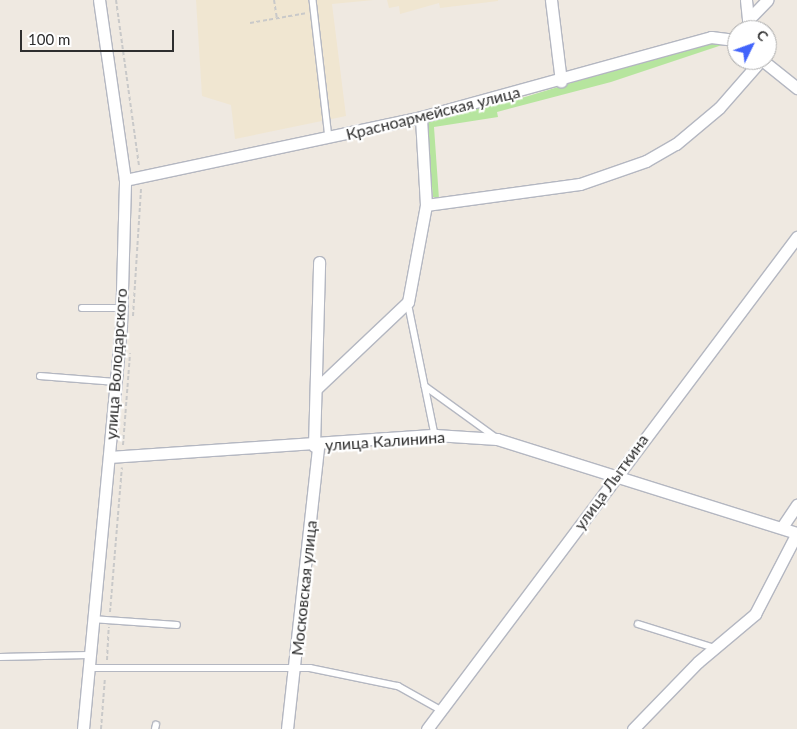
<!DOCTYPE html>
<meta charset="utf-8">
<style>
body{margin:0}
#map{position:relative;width:797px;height:729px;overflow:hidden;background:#efe9e1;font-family:Lato,sans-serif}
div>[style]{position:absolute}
.education>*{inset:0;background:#f0e6d1}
.green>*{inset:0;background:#b6e59e}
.path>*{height:2px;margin-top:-1px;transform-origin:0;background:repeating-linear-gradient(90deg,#c9c9c9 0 4px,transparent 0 6.5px)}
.roads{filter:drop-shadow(1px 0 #b4b7c1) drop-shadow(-1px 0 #b4b7c1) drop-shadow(0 1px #b4b7c1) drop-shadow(0 -1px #b4b7c1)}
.lane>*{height:5.5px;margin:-2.75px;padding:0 2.75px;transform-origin:2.75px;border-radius:2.75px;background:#fff}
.street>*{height:11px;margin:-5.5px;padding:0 5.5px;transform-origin:5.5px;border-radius:5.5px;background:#fff}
span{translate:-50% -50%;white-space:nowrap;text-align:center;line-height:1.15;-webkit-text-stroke:4.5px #fff;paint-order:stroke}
.street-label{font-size:16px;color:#2e2e2e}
.north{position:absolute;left:727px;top:20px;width:50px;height:50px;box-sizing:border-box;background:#fff;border:1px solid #ababab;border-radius:50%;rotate:48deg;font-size:14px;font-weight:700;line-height:20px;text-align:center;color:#2e2e2e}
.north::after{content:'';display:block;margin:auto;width:18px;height:22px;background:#4264fb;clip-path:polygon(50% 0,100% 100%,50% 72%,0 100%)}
.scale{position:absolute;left:20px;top:30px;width:154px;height:22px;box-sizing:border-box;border:2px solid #2e2e2e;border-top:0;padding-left:6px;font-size:15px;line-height:18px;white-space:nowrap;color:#2e2e2e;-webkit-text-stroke:4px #fff;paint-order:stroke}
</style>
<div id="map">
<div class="education">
<div style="clip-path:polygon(196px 0,374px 0,332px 4px,346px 116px,235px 139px,231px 105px,202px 96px)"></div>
<div style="clip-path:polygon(387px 0,498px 0,498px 1px,440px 8px,439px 3px,400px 14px,399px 6px,389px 8px)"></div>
</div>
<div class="green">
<div style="clip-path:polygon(710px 41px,728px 43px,611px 82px,497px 112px,498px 117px,434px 127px,439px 199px,433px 197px,426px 125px,430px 119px,525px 97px)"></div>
</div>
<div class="path">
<div style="left:116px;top:0;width:168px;rotate:82.1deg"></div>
<div style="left:274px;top:0;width:18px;rotate:81deg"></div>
<div style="left:250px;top:23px;width:58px;rotate:-10deg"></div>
<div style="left:133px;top:316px;width:128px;rotate:-86.4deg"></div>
<div style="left:123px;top:445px;width:92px;rotate:-85.6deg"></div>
<div style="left:110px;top:612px;width:145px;rotate:-85.3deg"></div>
<div style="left:107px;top:660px;width:33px;rotate:-87deg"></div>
<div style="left:101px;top:729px;width:52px;rotate:-85.6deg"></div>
</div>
<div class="roads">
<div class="lane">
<div style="left:313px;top:0;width:139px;rotate:83.4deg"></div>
<div style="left:408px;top:302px;width:136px;rotate:78.5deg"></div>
<div style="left:82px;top:308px;width:39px"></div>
<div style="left:40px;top:376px;width:76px;rotate:4.5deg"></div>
<div style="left:425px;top:386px;width:85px;rotate:35.9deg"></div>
<div style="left:92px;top:619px;width:85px;rotate:4deg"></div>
<div style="left:638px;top:624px;width:81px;rotate:17.3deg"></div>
<div style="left:0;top:657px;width:88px;rotate:-1.3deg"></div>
<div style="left:87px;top:668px;width:223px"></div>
<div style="left:310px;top:668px;width:90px;rotate:11.6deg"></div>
<div style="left:398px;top:686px;width:49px;rotate:29.2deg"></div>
<div style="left:155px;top:729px;width:4px;rotate:-76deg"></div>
</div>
<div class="street">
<div style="left:551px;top:0;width:82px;rotate:83deg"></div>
<div style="left:746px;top:0;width:20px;rotate:84deg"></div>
<div style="left:748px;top:20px;width:28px;rotate:-46deg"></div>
<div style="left:762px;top:60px;width:45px;rotate:38.7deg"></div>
<div style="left:125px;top:180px;width:303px;rotate:-12deg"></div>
<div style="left:421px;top:117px;width:301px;rotate:-15.4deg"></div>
<div style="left:711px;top:37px;width:26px;rotate:7deg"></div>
<div style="left:426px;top:205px;width:155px;rotate:-7.8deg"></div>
<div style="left:580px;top:184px;width:70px;rotate:-19.2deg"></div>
<div style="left:646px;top:161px;width:34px;rotate:-30deg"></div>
<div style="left:676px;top:144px;width:56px;rotate:-39.9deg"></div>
<div style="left:719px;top:108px;width:64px;rotate:-48.8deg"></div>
<div style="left:317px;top:388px;width:125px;rotate:-43.4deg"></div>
<div style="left:408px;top:302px;width:99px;rotate:-79.5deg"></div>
<div style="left:426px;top:205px;width:88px;rotate:-93.3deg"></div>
<div style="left:314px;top:446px;width:184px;rotate:-88.4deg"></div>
<div style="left:109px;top:457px;width:327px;rotate:-3.9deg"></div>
<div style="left:435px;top:435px;width:62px;rotate:3.7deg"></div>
<div style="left:497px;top:439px;width:314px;rotate:17.4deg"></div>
<div style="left:782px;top:527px;width:27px;rotate:-56deg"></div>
<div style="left:83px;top:729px;width:405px;rotate:-84.6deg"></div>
<div style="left:121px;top:326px;width:146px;rotate:-88.4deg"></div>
<div style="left:125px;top:180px;width:182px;rotate:-98.2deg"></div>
<div style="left:287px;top:729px;width:285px;rotate:-83.7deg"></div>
<div style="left:427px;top:729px;width:616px;rotate:-53.06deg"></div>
<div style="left:633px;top:729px;width:93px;rotate:-45.9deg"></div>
<div style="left:698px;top:662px;width:75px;rotate:-40.1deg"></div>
<div style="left:755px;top:614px;width:91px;rotate:-62.6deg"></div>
</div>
</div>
<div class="street-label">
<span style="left:433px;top:113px;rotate:-14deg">Красноармейская улица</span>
<span style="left:116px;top:364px;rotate:-86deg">улица Володарского</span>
<span style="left:385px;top:441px;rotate:-4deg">улица Калинина</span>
<span style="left:611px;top:482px;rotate:-54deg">улица Лыткина</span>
<span style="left:304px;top:588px;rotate:-84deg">Московская улица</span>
</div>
<div class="north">С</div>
<div class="scale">100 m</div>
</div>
